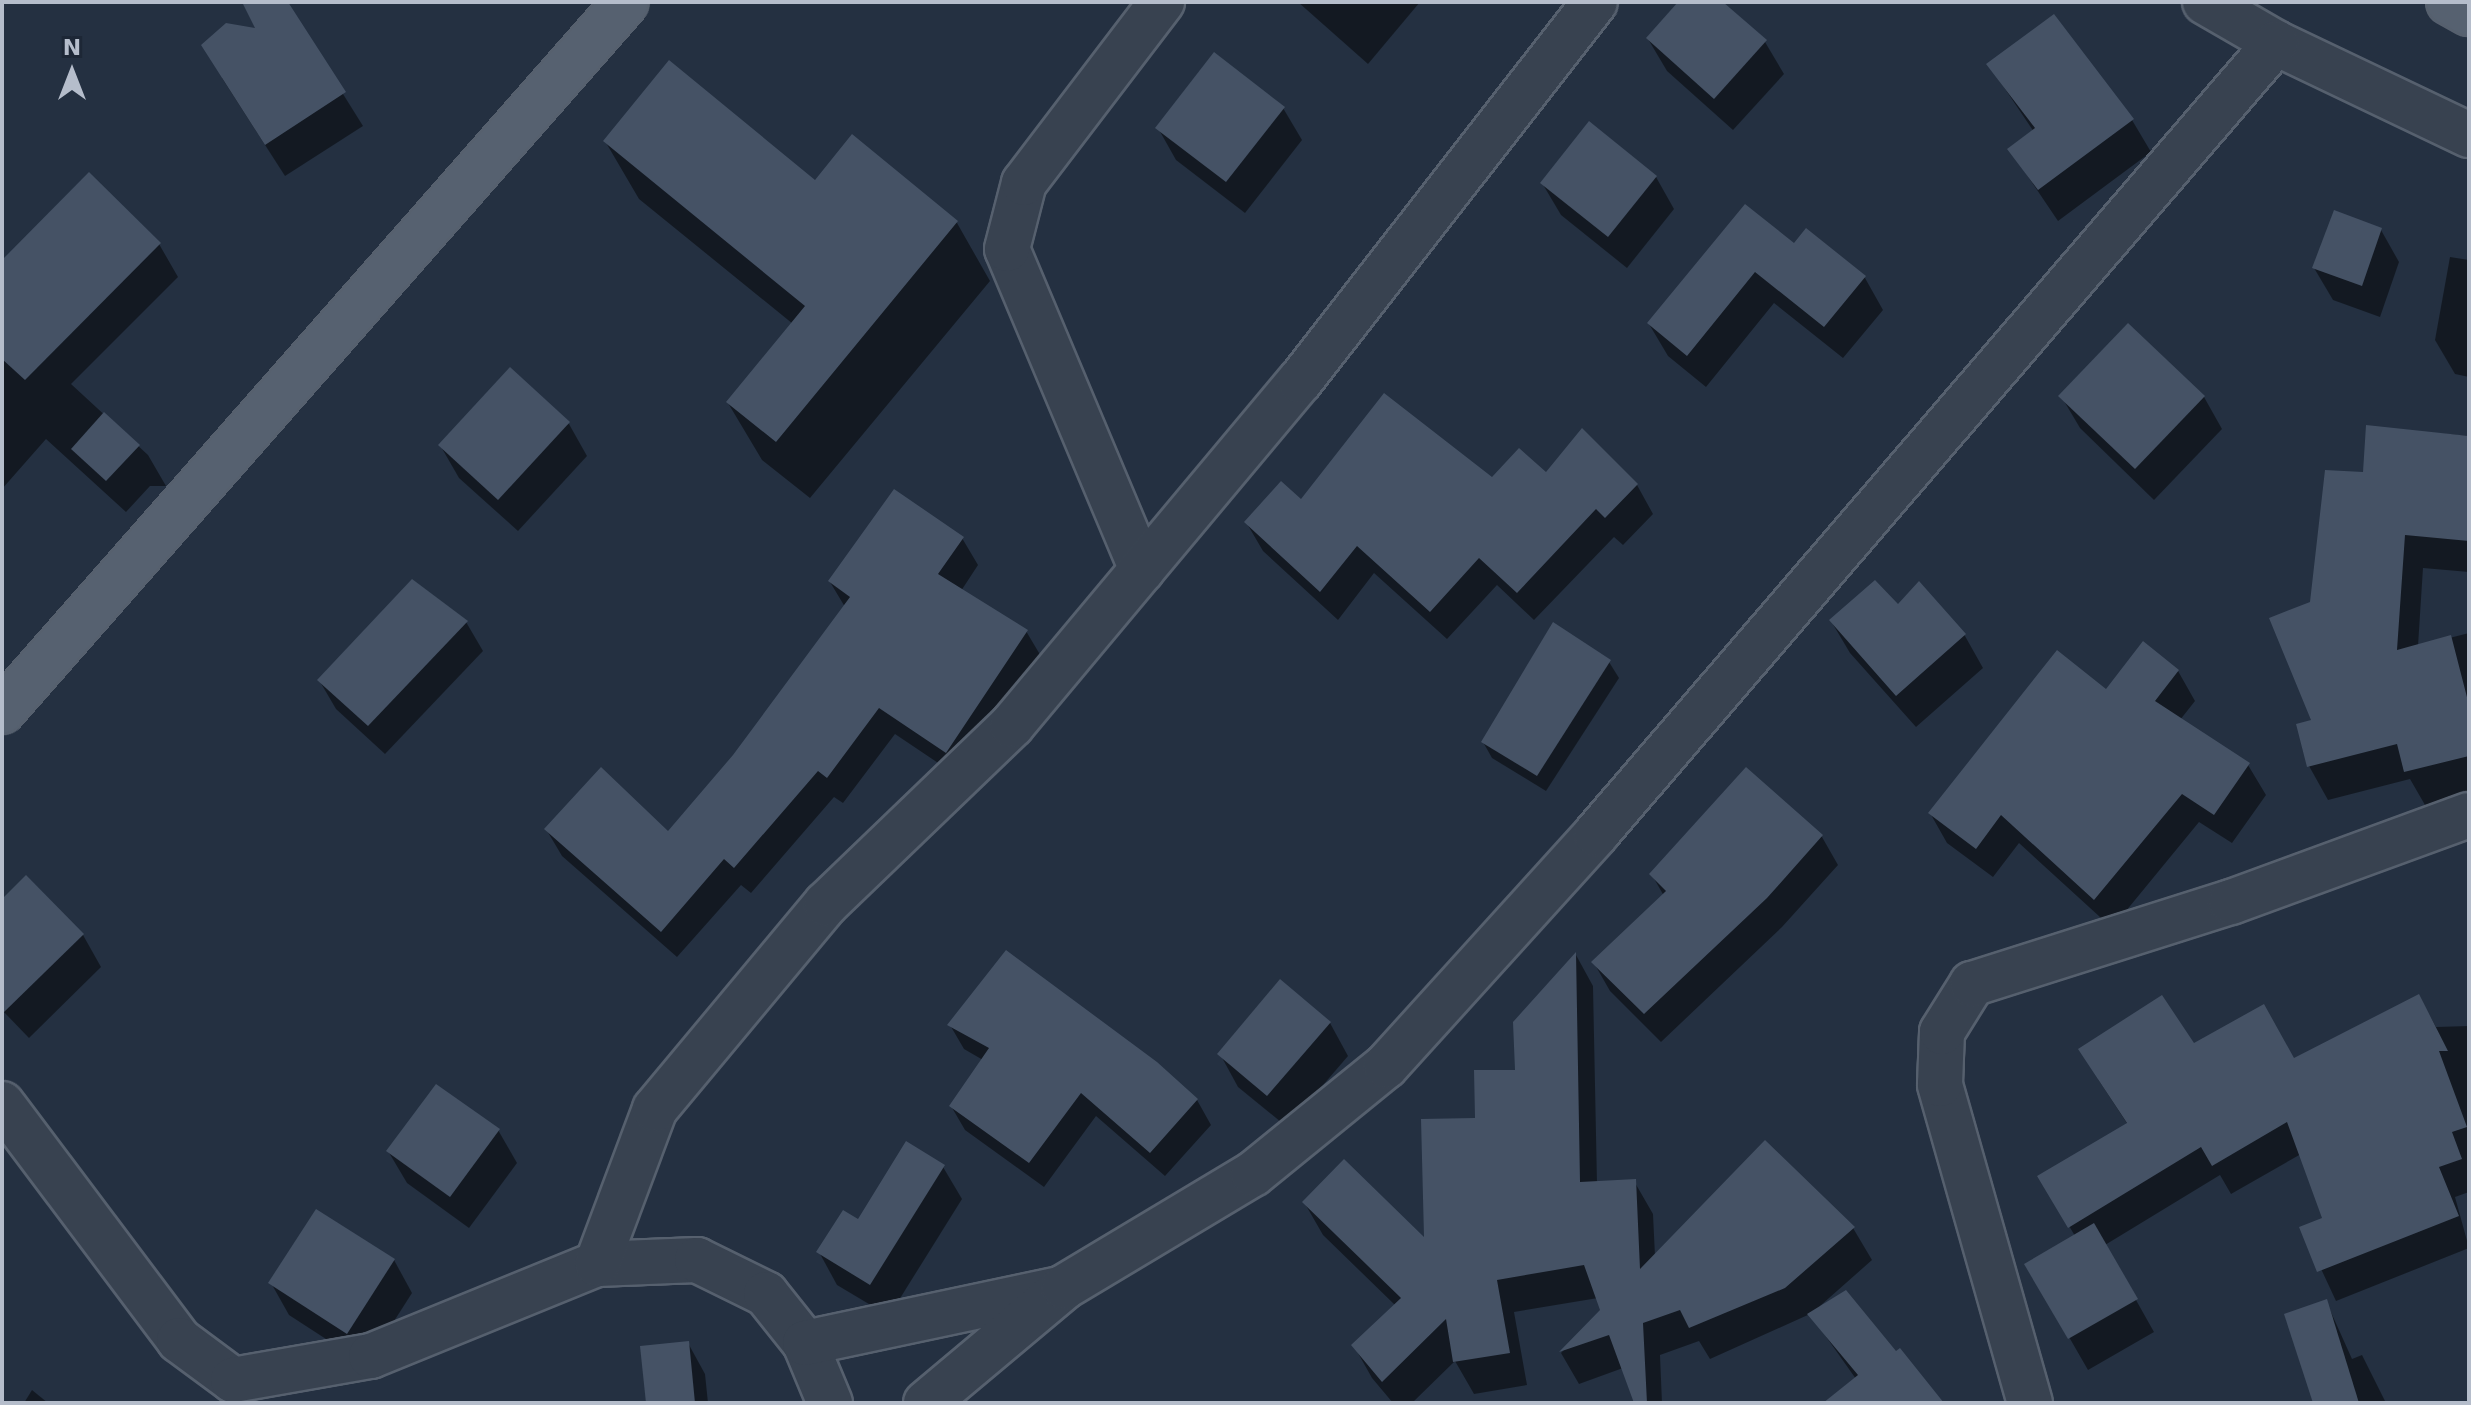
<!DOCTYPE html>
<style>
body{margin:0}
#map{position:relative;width:2471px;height:1405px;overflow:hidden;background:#243041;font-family:"DejaVu Sans",sans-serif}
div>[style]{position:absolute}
.shadow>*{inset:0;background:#0007}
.building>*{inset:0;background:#455265}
.roads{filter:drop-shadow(2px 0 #56606e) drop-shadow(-2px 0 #56606e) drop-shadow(0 2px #56606e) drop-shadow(0 -2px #56606e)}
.minor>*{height:44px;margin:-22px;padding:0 22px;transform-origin:22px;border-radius:22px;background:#384250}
.major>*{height:44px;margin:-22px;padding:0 22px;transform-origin:22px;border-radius:22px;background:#566170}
span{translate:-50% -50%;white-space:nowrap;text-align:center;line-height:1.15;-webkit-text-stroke:8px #1d2736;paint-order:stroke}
.frame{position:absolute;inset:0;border:4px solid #b5bdcb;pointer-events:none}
.north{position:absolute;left:32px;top:32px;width:80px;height:80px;-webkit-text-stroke:6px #1d2736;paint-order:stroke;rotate:0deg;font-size:22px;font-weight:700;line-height:32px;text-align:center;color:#b5bdcb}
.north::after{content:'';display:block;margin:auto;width:28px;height:36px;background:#b5bdcb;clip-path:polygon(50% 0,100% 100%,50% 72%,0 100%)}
</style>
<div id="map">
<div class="shadow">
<div style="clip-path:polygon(1298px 2px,1420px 2px,1368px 64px)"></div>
<div style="clip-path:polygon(1681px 2px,1720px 2px,1765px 42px,1784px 74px,1733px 130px,1667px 71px,1648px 39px)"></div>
<div style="clip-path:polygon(303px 30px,363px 126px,285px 176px,222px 78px,282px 35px)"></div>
<div style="clip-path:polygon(1989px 65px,2132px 120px,2151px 152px,2058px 221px,2010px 150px,2034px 132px)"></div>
<div style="clip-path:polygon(1283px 108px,1302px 140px,1245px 213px,1176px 160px,1158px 128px)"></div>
<div style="clip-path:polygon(852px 137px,957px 223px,990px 281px,810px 498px,762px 460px,728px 403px,793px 324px,639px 199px,605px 141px,816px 183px)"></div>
<div style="clip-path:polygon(1656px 177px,1674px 209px,1627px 268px,1561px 215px,1542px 183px)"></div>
<div style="clip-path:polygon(2381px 230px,2399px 262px,2380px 317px,2333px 300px,2314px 268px)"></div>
<div style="clip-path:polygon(159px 244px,178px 277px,71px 384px,148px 455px,166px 486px,150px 486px,126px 512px,46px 439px,2px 489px,2px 263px)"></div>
<div style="clip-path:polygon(1794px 246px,1865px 278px,1883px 310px,1843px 358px,1774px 303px,1706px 387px,1668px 356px,1649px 324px)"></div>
<div style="clip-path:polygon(2450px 257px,2469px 260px,2469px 377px,2455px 374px,2435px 340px)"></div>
<div style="clip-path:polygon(2061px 396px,2204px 397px,2222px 429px,2154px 500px,2080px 428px)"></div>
<div style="clip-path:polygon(569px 424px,587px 456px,518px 531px,459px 478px,440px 445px)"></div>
<div style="clip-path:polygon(2367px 427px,2469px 436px,2469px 572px,2423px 568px,2418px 646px,2469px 633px,2469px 794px,2425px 805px,2410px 779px,2328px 800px,2309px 766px,2314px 721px,2312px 603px,2365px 474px)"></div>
<div style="clip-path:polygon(1492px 480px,1637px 485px,1653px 514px,1623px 545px,1614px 537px,1534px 620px,1497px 585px,1447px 639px,1374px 573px,1338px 620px,1263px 551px,1246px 522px,1301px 502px)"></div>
<div style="clip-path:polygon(962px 538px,978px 565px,961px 591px,1026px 631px,1042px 658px,962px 779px,895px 734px,843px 803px,834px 797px,751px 893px,741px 885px,677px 957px,562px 856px,546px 829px,668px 834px,734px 756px,845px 607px,830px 582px)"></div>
<div style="clip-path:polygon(1919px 584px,1965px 636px,1983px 668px,1916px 727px,1850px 653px,1831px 621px,1897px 607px)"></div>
<div style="clip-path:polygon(466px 622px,483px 651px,385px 754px,336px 709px,319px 680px)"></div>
<div style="clip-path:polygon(1609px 662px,1619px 678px,1546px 791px,1492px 758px,1483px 742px)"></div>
<div style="clip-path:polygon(2178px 671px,2195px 701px,2180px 720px,2248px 765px,2266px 795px,2232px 843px,2199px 822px,2112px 928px,2019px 843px,1993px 877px,1947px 843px,1930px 813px,2107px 692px)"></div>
<div style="clip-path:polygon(1746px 770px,1822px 837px,1838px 865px,1782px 927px,1661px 1042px,1610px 991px,1594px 963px,1664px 896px,1652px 875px)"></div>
<div style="clip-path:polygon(2px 902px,83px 935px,101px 967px,29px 1038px,2px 1010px)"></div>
<div style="clip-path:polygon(1576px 955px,1593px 986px,1597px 1183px,1634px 1181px,1653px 1214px,1655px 1256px,1853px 1228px,1872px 1260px,1820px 1306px,1940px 1403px,1826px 1403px,1856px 1379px,1810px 1314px,1710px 1359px,1699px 1341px,1660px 1355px,1662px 1403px,1636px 1403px,1623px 1368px,1579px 1384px,1561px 1353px,1602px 1310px,1598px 1298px,1514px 1312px,1527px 1385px,1474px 1394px,1455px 1361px,1412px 1403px,1393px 1403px,1372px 1378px,1354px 1346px,1396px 1306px,1323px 1235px,1304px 1202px,1426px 1242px,1477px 1120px,1517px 1072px)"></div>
<div style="clip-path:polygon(2419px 996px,2436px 1027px,2469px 1026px,2469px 1192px,2455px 1197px,2469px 1248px,2336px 1301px,2302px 1228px,2324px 1219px,2301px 1154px,2231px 1194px,2220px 1175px,2105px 1245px,2154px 1332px,2088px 1370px,2027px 1264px,2075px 1236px,2040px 1177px,2128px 1125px,2098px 1079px,2193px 1045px,2294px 1060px)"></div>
<div style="clip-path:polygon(1330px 1023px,1348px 1056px,1287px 1127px,1238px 1087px,1220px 1054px)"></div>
<div style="clip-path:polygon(950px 1025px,1197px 1100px,1211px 1125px,1165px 1176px,1096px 1116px,1044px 1187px,965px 1130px,951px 1106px,983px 1060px,964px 1049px)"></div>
<div style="clip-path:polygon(498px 1130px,517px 1163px,469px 1228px,407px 1183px,388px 1151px)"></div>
<div style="clip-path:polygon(943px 1167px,962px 1199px,889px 1316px,837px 1285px,819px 1252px)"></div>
<div style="clip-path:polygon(394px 1260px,412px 1293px,366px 1365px,289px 1315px,271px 1283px)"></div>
<div style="clip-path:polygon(2326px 1301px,2352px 1359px,2362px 1355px,2386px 1403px,2315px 1403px)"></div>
<div style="clip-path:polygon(688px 1343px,705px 1374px,708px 1403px,649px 1403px)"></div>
<div style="clip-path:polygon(32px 1390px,48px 1403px,24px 1403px)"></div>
</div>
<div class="building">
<div style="clip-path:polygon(242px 2px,288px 2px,346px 92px,265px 145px,201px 45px,226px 23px,255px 28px)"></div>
<div style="clip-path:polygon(1678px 2px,1723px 2px,1767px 40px,1714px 99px,1646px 38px)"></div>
<div style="clip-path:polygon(2054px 14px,2134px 119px,2038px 190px,2007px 149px,2035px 128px,1986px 64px)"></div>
<div style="clip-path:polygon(1214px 52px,1285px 107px,1226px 182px,1155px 128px)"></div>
<div style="clip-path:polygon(669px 60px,815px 180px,852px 134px,958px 221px,776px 442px,726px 402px,805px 306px,603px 141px)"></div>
<div style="clip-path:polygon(1589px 121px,1657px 176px,1608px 237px,1540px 183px)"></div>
<div style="clip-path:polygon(89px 172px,161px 243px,25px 380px,2px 359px,2px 260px)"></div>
<div style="clip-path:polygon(1745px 204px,1794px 243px,1806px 228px,1866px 276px,1824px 327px,1755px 272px,1687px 356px,1647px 323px)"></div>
<div style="clip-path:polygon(2334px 210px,2382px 228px,2362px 286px,2312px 268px)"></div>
<div style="clip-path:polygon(2128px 323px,2205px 396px,2135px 469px,2058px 396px)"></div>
<div style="clip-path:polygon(510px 367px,570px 422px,498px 500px,438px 445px)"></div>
<div style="clip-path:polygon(1384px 393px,1492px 477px,1519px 448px,1546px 472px,1582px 428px,1638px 484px,1605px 518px,1596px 509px,1517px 593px,1479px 558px,1430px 612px,1357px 546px,1320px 592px,1244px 522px,1281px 481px,1301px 499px)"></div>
<div style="clip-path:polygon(104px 412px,140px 445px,106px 481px,71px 449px)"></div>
<div style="clip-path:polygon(2366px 425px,2469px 436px,2469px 541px,2405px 535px,2397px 650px,2451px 635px,2469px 705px,2469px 756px,2404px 772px,2397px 744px,2307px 767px,2296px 724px,2311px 720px,2269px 618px,2310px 602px,2325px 470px,2363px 472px)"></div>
<div style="clip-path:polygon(894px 489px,964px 537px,938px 574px,1028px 630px,946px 753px,879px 708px,827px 778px,818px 771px,734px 868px,724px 859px,661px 932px,544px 829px,601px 767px,668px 831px,733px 755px,850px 597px,828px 581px)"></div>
<div style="clip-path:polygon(412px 579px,468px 621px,368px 726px,317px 680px)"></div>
<div style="clip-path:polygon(1875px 580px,1898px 604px,1919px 581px,1966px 634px,1896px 696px,1829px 620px)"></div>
<div style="clip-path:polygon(1553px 622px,1611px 660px,1537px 776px,1481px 742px)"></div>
<div style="clip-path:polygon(2143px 641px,2179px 670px,2155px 701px,2250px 763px,2214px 815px,2182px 794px,2094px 900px,2001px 815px,1976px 849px,1928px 813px,2057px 650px,2106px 689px)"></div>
<div style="clip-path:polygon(1746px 767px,1823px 835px,1767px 898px,1644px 1014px,1591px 962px,1666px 891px,1649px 874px)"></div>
<div style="clip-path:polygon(26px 875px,84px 934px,2px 1014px,2px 899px)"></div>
<div style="clip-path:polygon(1006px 950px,1157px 1062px,1198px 1099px,1150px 1153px,1081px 1093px,1029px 1163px,949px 1106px,989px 1048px,947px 1025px)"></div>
<div style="clip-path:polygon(1576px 952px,1580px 1182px,1636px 1179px,1640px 1269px,1765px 1140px,1855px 1227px,1785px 1288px,1689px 1328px,1680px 1310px,1643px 1323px,1647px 1403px,1634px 1403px,1609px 1335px,1559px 1352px,1600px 1310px,1584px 1265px,1497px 1280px,1510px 1353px,1453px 1362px,1446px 1319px,1382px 1382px,1351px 1345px,1401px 1298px,1302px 1202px,1344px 1159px,1424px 1237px,1421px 1119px,1475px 1118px,1474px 1070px,1515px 1070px,1513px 1022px)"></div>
<div style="clip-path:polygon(1280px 979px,1331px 1022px,1267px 1096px,1217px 1054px)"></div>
<div style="clip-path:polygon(2419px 994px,2448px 1051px,2439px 1051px,2467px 1127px,2452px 1132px,2462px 1159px,2439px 1167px,2459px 1216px,2317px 1272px,2299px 1227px,2322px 1218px,2287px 1122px,2212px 1166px,2201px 1147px,2068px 1228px,2037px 1176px,2127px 1123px,2078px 1049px,2162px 995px,2194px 1043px,2264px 1004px,2294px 1058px)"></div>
<div style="clip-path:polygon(436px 1084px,500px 1129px,450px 1197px,386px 1151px)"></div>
<div style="clip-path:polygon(906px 1141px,945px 1165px,870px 1285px,816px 1252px,843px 1210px,858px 1219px)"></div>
<div style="clip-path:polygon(316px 1209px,395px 1259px,347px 1334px,268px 1283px)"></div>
<div style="clip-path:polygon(2094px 1223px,2138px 1299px,2068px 1339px,2024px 1264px)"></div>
<div style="clip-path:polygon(1846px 1290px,1896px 1351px,1900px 1348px,1944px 1403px,1823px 1403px,1858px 1375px,1807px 1314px)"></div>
<div style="clip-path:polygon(2327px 1299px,2359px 1403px,2313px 1403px,2284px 1314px)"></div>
<div style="clip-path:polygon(689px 1341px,695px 1403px,646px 1403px,640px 1346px)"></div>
</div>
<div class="roads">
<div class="minor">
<div style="left:2205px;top:2px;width:82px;rotate:30deg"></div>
<div style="left:2276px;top:43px;width:214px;rotate:25.5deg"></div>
<div style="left:1142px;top:570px;width:348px;rotate:-112.8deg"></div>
<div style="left:1007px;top:249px;width:68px;rotate:-75.6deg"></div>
<div style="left:1024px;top:183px;width:228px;rotate:-52.7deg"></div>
<div style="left:2px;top:1104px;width:295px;rotate:53.1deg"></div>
<div style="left:179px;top:1340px;width:67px;rotate:36.5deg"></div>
<div style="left:233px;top:1380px;width:140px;rotate:-9.9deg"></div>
<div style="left:371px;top:1356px;width:244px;rotate:-22.2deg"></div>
<div style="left:597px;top:1264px;width:100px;rotate:-2.3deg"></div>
<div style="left:697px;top:1260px;width:77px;rotate:26.2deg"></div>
<div style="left:766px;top:1294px;width:63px;rotate:51.5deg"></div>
<div style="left:805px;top:1343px;width:65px;rotate:67.4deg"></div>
<div style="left:597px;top:1264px;width:165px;rotate:-69.5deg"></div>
<div style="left:655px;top:1109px;width:267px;rotate:-50.2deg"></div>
<div style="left:826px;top:904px;width:258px;rotate:-43.9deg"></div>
<div style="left:1012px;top:725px;width:449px;rotate:-50.1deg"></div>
<div style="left:1300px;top:381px;width:480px;rotate:-52.1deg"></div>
<div style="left:805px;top:1343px;width:259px;rotate:-12deg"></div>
<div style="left:926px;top:1403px;width:180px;rotate:-40deg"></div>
<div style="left:1064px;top:1287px;width:220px;rotate:-30.9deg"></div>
<div style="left:1253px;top:1174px;width:171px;rotate:-39.1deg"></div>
<div style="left:1386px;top:1066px;width:313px;rotate:-47.8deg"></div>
<div style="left:1596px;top:834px;width:1043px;rotate:-49.32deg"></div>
<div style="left:2030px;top:1403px;width:331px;rotate:-105.8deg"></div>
<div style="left:1940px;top:1084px;width:52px;rotate:-87.8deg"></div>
<div style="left:1942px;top:1032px;width:57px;rotate:-58deg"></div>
<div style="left:1972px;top:984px;width:272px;rotate:-17.6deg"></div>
<div style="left:2231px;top:902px;width:253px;rotate:-20.1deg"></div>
</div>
<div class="major">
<div style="left:2449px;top:2px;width:23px;rotate:29deg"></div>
<div style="left:2px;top:711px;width:944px;rotate:-48.65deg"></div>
</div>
</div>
<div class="frame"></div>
<div class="north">N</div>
</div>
